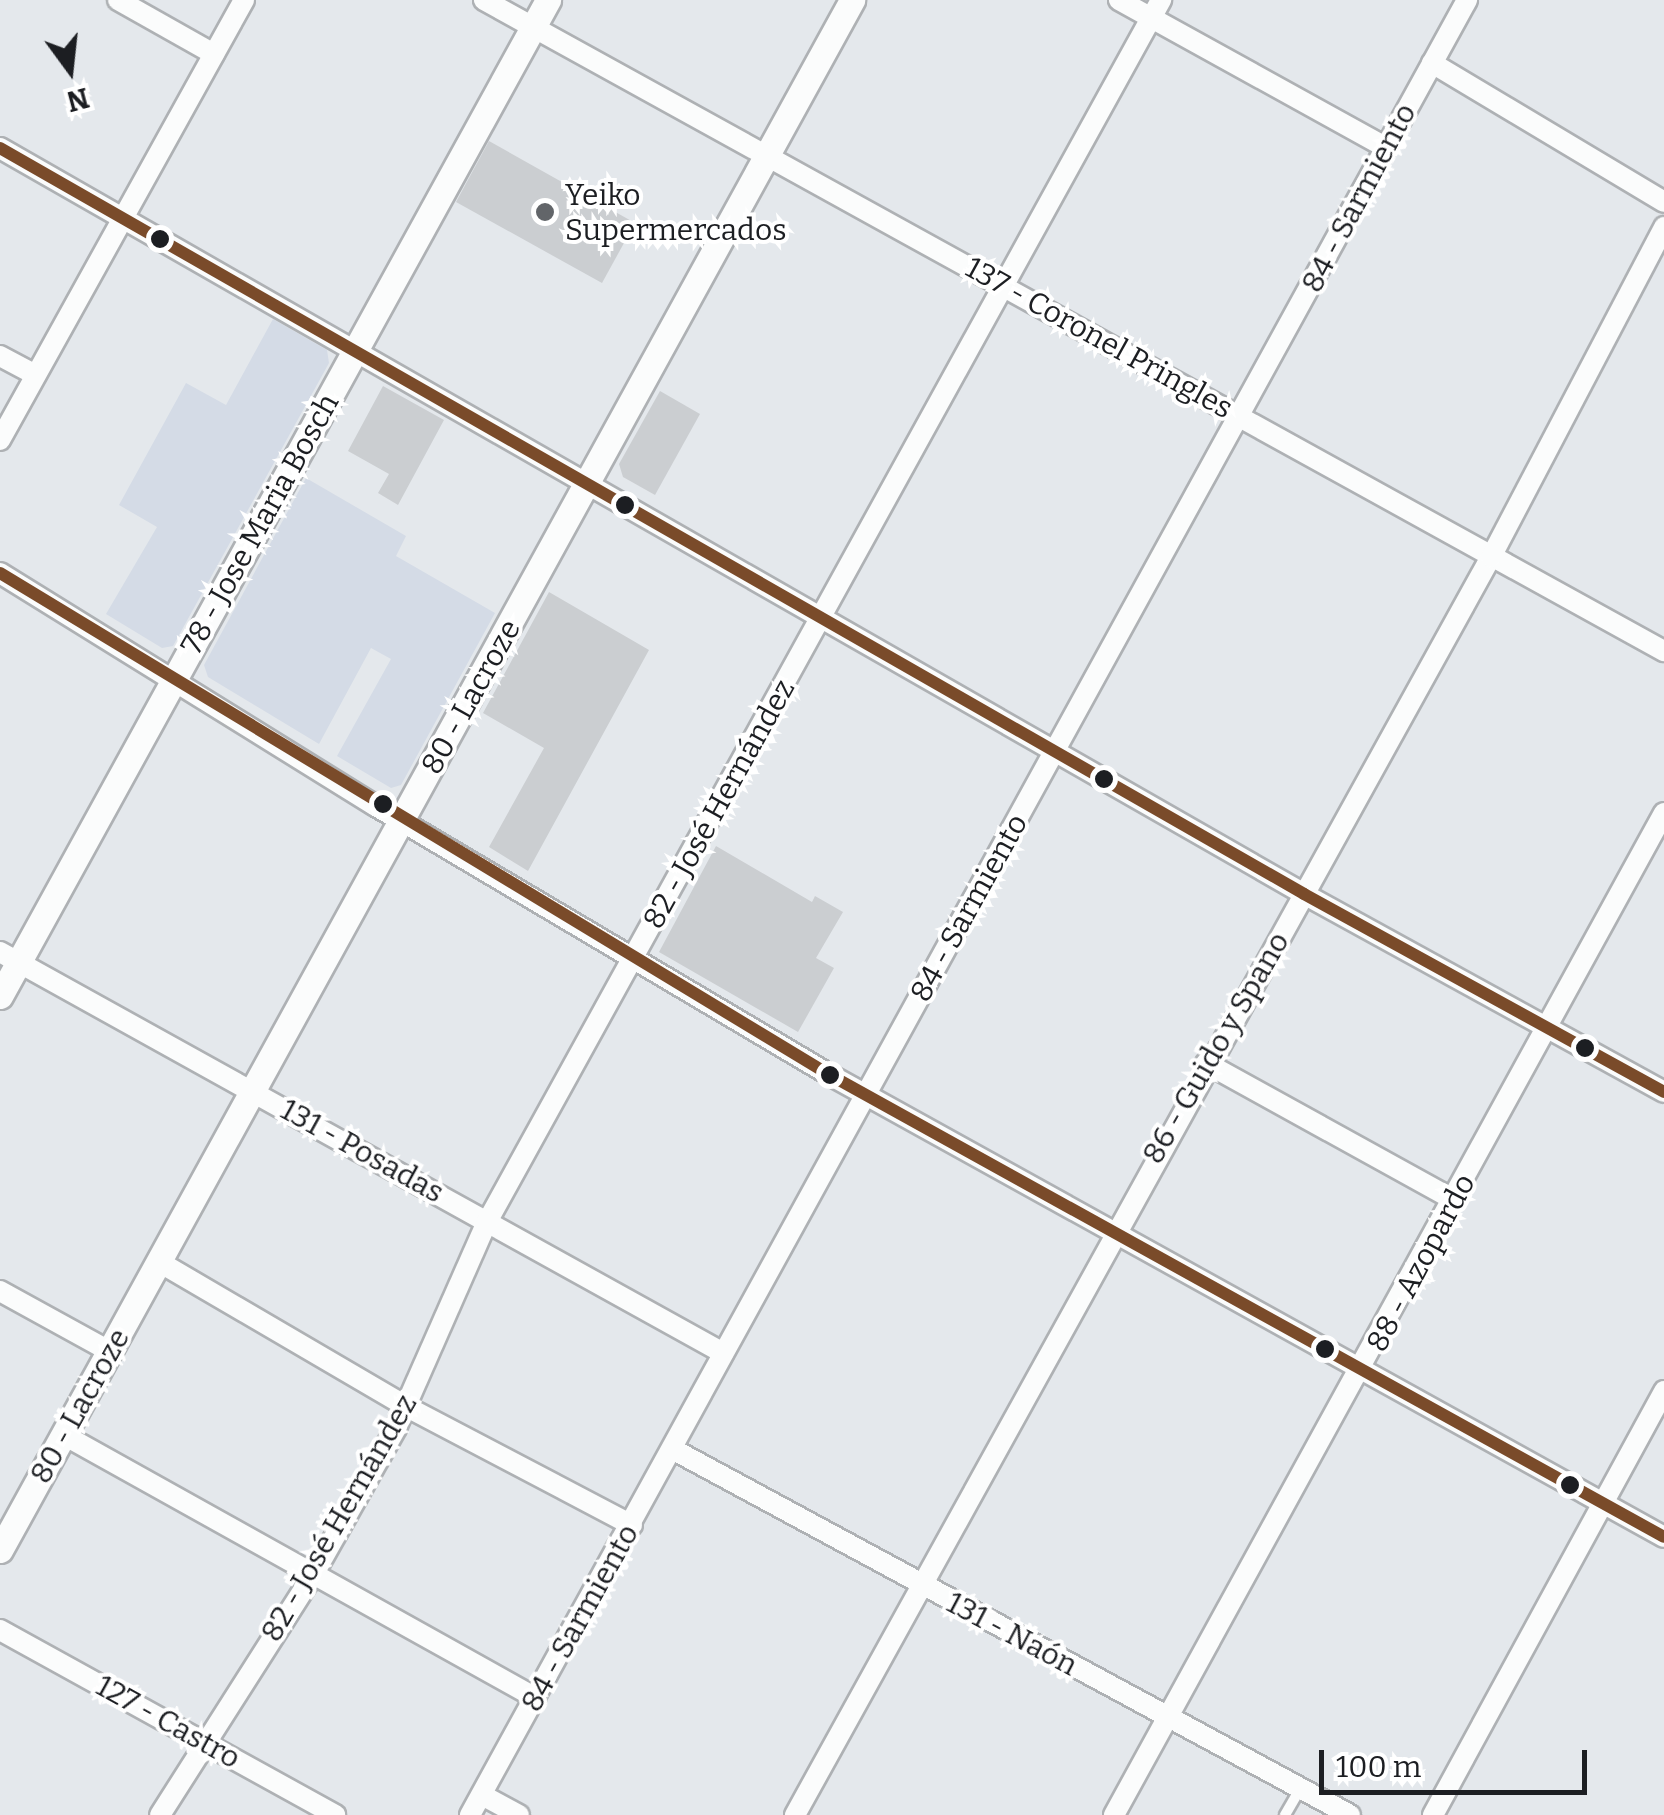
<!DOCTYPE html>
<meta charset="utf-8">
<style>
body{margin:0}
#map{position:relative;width:1664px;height:1815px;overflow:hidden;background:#e4e8ec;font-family:Bitter,serif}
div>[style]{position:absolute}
.built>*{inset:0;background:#d4dbe6}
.building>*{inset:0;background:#cbced1}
.roads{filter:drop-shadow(2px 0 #aeb1b4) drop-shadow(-2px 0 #aeb1b4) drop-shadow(0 2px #aeb1b4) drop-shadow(0 -2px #aeb1b4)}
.service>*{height:10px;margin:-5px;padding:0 5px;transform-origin:5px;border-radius:5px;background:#fbfcfc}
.minor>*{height:20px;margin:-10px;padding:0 10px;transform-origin:10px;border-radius:10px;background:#fbfcfc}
.tertiary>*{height:25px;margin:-12.5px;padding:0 12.5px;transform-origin:12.5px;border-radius:12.5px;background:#fbfcfc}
.bus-1>*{height:12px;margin:-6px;padding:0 6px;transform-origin:6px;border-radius:6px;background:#7a4b2a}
.dots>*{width:28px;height:28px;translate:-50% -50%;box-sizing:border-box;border:5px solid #fff;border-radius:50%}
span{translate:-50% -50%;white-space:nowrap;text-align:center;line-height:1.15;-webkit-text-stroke:8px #fff;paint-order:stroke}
.poi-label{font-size:30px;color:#1c1e22}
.left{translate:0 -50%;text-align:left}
.street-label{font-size:30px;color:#1c1e22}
.north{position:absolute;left:20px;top:20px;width:100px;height:100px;-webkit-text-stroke:8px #fff;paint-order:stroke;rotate:165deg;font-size:28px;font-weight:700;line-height:40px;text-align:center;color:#1c1e22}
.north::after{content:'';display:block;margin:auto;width:35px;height:45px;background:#1c1e22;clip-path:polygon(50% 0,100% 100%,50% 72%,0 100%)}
.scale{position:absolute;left:1319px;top:1750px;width:268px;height:45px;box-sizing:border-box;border:5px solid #1c1e22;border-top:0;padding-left:12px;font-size:30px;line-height:35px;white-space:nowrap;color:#1c1e22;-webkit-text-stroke:8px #fff;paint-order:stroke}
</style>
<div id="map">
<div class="built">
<div style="clip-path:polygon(273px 319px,327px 350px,329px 363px,173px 646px,162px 648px,106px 614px,157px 527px,119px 505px,186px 383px,226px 405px)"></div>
<div style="clip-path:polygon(306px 478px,406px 536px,396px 556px,495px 613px,401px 785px,391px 788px,337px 756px,391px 659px,371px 648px,319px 744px,208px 677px,204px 665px)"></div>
</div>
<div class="building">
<div style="clip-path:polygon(489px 141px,635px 223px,602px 283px,456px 202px)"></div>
<div style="clip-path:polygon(383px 386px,444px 420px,398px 505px,378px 493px,389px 474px,348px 451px)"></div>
<div style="clip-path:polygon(660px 391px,700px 414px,655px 495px,623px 477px,619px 464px)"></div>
<div style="clip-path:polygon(549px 592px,649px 650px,528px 871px,489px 847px,544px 748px,483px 713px)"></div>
<div style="clip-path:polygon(716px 846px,812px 902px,815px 896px,843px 912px,816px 958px,834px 968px,798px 1032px,659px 952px)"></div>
</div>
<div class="roads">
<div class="service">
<div style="left:1285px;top:1815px;width:30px;rotate:-60deg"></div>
</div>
<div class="minor">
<div style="left:118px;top:0;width:110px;rotate:29.4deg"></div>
<div style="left:484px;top:0;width:1348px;rotate:28.89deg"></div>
<div style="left:1119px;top:0;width:304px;rotate:28.9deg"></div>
<div style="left:1432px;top:63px;width:270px;rotate:30.9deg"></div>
<div style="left:0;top:148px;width:1502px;rotate:29.77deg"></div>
<div style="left:1304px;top:894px;width:411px;rotate:28.8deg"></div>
<div style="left:0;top:356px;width:40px;rotate:28deg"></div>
<div style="left:0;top:440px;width:503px;rotate:-60.99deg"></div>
<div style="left:0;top:573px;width:442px;rotate:31.8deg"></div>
<div style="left:376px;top:806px;width:528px;rotate:30.65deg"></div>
<div style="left:830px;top:1075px;width:953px;rotate:28.98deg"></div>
<div style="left:0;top:952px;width:827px;rotate:29.01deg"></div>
<div style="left:1206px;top:1063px;width:283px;rotate:28.9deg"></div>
<div style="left:161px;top:1263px;width:285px;rotate:30.3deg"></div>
<div style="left:407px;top:1407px;width:254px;rotate:27.7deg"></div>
<div style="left:0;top:1291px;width:124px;rotate:28.8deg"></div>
<div style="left:64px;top:1435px;width:540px;rotate:29.13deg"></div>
<div style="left:676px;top:1451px;width:766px;rotate:28.37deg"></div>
<div style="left:0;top:1630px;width:383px;rotate:28.9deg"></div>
<div style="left:482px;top:1795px;width:42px;rotate:28.4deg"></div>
<div style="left:160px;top:1815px;width:285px;rotate:-57.5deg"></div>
<div style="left:313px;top:1575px;width:169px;rotate:-60.5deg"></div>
<div style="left:396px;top:1428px;width:225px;rotate:-66.2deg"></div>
<div style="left:487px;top:1222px;width:1396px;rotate:-61.12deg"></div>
<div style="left:470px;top:1815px;width:2071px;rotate:-61.22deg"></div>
<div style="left:795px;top:1815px;width:1438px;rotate:-61.05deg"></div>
<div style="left:1491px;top:557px;width:373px;rotate:-62.3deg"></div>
<div style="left:1114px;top:1815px;width:1143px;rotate:-61.24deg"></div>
<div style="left:1433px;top:1815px;width:483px;rotate:-61.4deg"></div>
</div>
<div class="tertiary">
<div style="left:0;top:996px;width:1137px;rotate:-61.18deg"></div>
<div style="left:0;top:1550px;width:1769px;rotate:-61.2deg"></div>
</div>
</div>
<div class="bus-1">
<div style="left:0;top:148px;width:1502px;rotate:29.77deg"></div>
<div style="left:1304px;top:894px;width:411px;rotate:28.8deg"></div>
<div style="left:0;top:573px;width:970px;rotate:31.17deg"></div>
<div style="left:830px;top:1075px;width:953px;rotate:28.98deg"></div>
</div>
<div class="dots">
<div style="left:545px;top:212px;background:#626569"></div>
<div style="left:160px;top:239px;background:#1c1e22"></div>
<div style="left:625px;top:505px;background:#1c1e22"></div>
<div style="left:1104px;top:779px;background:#1c1e22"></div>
<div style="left:383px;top:804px;background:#1c1e22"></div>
<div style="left:1585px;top:1048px;background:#1c1e22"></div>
<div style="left:830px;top:1075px;background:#1c1e22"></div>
<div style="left:1325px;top:1349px;background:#1c1e22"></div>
<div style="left:1570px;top:1485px;background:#1c1e22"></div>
</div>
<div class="poi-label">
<span class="left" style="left:565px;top:212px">Yeiko<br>Supermercados</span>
</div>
<div class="street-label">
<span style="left:1359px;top:198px;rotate:-62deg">84 - Sarmiento</span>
<span style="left:1099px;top:338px;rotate:29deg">137 - Coronel Pringles</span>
<span style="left:260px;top:524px;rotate:-61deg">78 - Jose Maria Bosch</span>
<span style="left:471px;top:697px;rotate:-61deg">80 - Lacroze</span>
<span style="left:719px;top:804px;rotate:-61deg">82 - José Hernández</span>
<span style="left:969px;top:908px;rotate:-61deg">84 - Sarmiento</span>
<span style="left:1216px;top:1048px;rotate:-60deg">86 - Guido y Spano</span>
<span style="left:362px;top:1151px;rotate:29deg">131 - Posadas</span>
<span style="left:1421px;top:1263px;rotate:-62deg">88 - Azopardo</span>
<span style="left:80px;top:1406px;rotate:-61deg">80 - Lacroze</span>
<span style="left:339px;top:1518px;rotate:-60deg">82 - José Hernández</span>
<span style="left:580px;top:1618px;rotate:-61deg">84 - Sarmiento</span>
<span style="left:1012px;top:1634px;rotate:28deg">131 - Naón</span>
<span style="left:168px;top:1722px;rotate:29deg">127 - Castro</span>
</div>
<div class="north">N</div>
<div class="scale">100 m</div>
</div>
